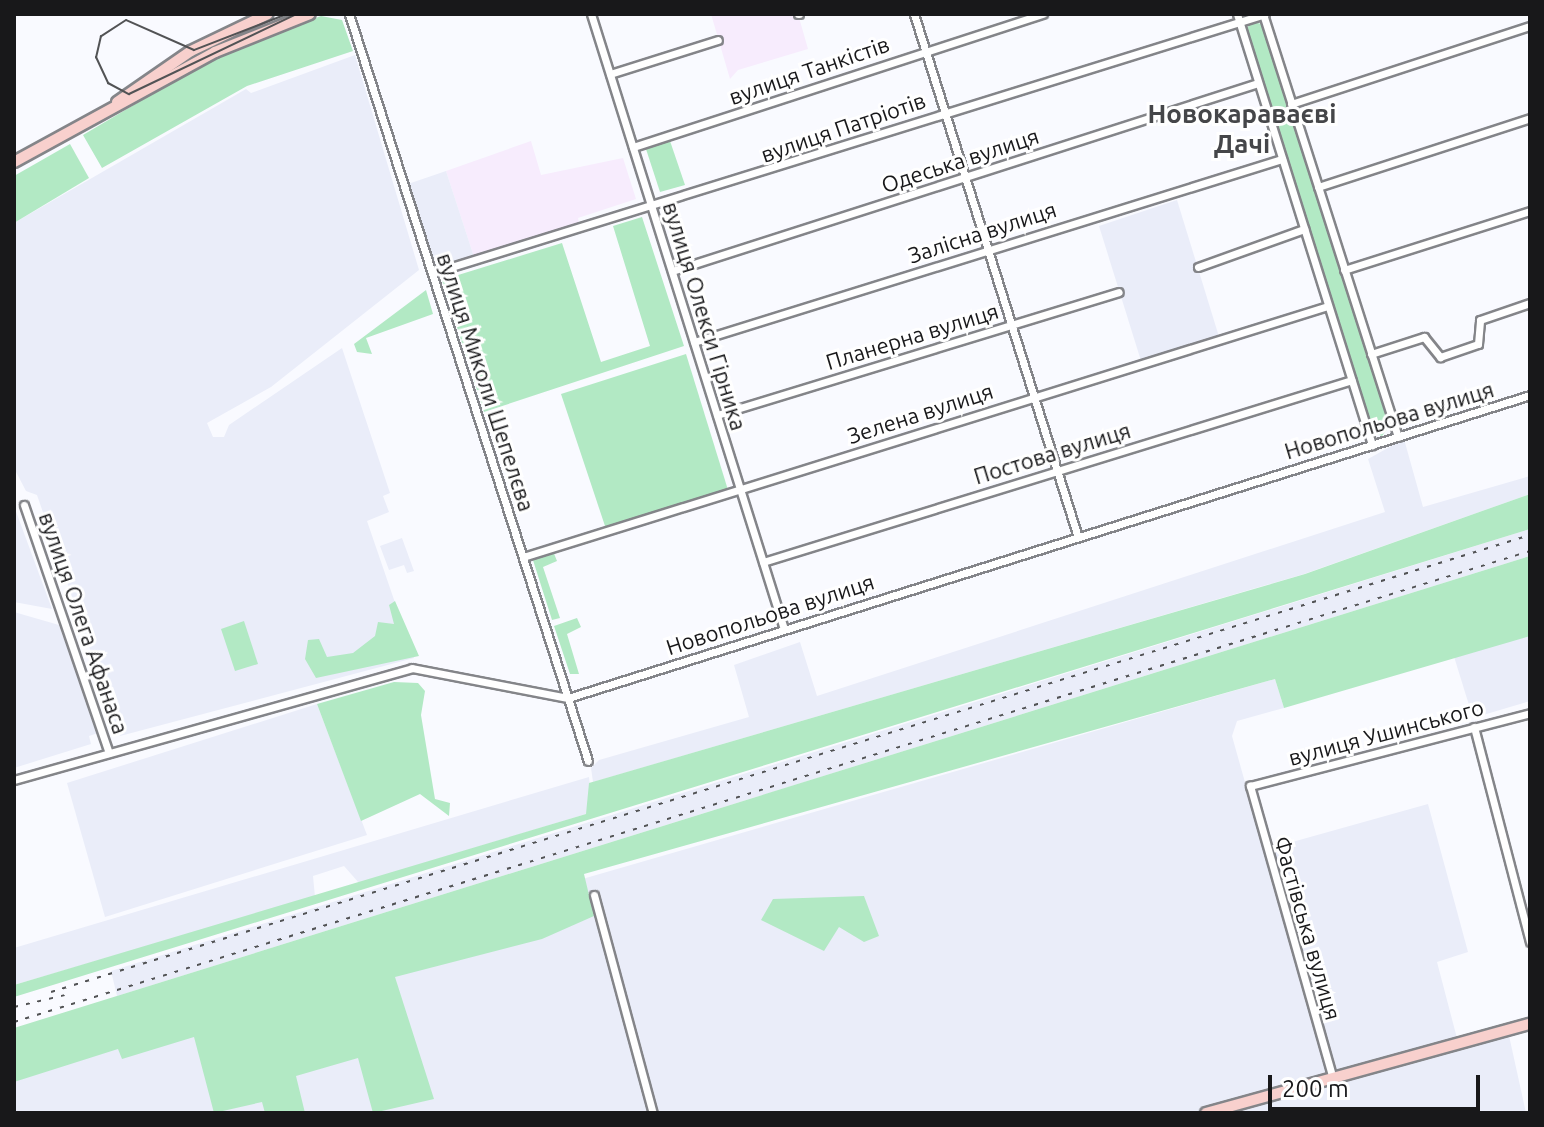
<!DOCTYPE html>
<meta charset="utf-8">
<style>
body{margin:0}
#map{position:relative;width:1544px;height:1127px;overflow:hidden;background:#f9faff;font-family:Ubuntu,sans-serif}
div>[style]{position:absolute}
.commercial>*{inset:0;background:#f7ecfd}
.built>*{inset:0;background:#eaedf9}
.green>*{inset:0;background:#b2e9c4}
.roads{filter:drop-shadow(2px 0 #848589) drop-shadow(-2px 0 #848589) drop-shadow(0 2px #848589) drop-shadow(0 -2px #848589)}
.street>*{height:7px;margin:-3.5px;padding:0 3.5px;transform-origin:3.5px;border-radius:3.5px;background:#fff}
.secondary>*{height:10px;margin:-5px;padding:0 5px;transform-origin:5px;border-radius:5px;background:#f8d0cd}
.tram>*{height:2px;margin:-1px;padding:0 1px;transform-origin:1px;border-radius:1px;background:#525355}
.rail>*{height:2px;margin-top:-1px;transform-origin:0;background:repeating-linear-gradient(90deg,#525355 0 4px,transparent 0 12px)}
span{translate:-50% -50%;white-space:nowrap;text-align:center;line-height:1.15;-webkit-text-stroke:6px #fff;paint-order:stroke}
.street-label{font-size:22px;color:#18181a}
.quarter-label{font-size:26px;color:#454649;font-weight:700}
.frame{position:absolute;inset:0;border:16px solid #18181a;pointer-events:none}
.scale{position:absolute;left:1268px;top:1075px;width:212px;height:36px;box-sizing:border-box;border:4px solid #18181a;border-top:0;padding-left:10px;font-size:24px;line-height:28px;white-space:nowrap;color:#18181a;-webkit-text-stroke:6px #fff;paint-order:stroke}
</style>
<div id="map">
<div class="commercial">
<div style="clip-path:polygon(711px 14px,798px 14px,808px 49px,738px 70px,730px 79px)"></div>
<div style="clip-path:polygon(531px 141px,541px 175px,623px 158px,636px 199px,578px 218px,580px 227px,475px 260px,446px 171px)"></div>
</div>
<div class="built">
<div style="clip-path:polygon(355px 55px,419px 270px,271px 387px,207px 423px,213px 437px,224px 437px,229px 425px,342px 348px,390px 493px,383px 496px,389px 512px,367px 521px,414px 658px,120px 736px,37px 495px,26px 491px,14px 468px,14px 223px,246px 89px,251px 93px)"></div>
<div style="clip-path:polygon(446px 171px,475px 260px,437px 269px,408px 184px)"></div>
<div style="clip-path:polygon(1177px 200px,1220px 340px,1142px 364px,1099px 226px)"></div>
<div style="clip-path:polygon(1404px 439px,1423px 507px,1530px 476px,1530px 494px,1304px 574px,593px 782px,591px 768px,599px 760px,749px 717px,734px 665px,800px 642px,817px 696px,1385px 512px,1368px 459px)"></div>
<div style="clip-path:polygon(14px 506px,52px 609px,14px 602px)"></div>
<div style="clip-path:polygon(1530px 529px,1530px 556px,117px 996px,111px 971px)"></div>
<div style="clip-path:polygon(402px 538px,414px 571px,407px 573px,404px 565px,389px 570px,380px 546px)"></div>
<div style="clip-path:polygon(1530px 606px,1530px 701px,1473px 718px,1447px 634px)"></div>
<div style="clip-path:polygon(14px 612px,59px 625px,98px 733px,89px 736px,91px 744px,14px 768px)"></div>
<div style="clip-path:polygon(1275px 679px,1284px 708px,1237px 721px,1232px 736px,1264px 850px,1428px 804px,1468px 952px,1437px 962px,1458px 1042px,1508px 1031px,1526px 1113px,14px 1113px,14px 1043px)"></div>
<div style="clip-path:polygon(317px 704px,367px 835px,105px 917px,67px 783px)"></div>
<div style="clip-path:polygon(589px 777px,592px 806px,586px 814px,359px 883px,344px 866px,313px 876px,315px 897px,14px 985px,14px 948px)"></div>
</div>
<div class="green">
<div style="clip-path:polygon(321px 16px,342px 20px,353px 51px,247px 86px,102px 168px,83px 135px,220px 54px)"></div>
<div style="clip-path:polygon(1252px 21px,1264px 25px,1305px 151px,1389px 427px,1382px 436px,1372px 432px,1245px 31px)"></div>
<div style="clip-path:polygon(669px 138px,685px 185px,660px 192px,645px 146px)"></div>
<div style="clip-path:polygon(70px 144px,89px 178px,14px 223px,14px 176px)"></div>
<div style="clip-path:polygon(642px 217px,684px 346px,484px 412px,442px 280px,562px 243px,601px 362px,650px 346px,613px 226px)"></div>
<div style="clip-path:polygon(426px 290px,433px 314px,366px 338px,372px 354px,357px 352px,354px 344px)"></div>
<div style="clip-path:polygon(686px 354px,728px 490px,606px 529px,561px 394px)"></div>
<div style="clip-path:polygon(1530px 494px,1530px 529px,14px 997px,14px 985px,586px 814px,589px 783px,1305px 574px)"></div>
<div style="clip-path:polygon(553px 551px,557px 561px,543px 567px,560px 618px,552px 620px,532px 557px)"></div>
<div style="clip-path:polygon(1530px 556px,1530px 636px,1284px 708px,1275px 679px,584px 874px,594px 916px,542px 939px,395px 977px,434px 1099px,373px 1113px,358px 1058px,296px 1076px,305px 1113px,265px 1113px,262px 1102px,214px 1113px,194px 1037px,122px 1059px,118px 1049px,14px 1082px,14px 1028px)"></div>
<div style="clip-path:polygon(395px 601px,419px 656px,316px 678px,305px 659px,308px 640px,319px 639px,327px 657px,353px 653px,375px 636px,378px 622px,394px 624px,389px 605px)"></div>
<div style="clip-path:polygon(577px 618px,581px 627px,567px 634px,579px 674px,570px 674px,554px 626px)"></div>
<div style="clip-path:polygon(244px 621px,258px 664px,235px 671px,221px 629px)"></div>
<div style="clip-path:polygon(394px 682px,418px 683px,425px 691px,421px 715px,435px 799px,450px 803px,449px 816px,420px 794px,361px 821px,317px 704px)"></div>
<div style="clip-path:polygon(864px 896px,879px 936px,864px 942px,839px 927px,824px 951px,761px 920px,773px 899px)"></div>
</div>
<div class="roads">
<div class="street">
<div style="left:349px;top:14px;width:784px;rotate:72.26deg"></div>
<div style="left:591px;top:14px;width:645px;rotate:72.58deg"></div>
<div style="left:798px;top:14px;width:1px"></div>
<div style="left:914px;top:14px;width:545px;rotate:72.6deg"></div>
<div style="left:1237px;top:14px;width:452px;rotate:72.6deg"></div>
<div style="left:1263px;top:14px;width:444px;rotate:72.3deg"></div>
<div style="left:610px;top:74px;width:113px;rotate:-17.5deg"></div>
<div style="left:1291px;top:104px;width:251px;rotate:-18.1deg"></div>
<div style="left:633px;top:147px;width:431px;rotate:-18deg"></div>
<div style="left:1318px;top:187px;width:223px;rotate:-18deg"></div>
<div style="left:1198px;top:267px;width:113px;rotate:-19.7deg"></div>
<div style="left:1344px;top:270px;width:195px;rotate:-17.6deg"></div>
<div style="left:672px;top:271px;width:615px;rotate:-17.79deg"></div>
<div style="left:432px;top:273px;width:872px;rotate:-17.27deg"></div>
<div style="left:694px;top:342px;width:616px;rotate:-17.29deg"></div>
<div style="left:1371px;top:354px;width:56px;rotate:-17.8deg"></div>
<div style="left:1424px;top:337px;width:26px;rotate:51deg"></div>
<div style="left:1440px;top:357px;width:40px;rotate:-18.9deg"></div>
<div style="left:1478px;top:344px;width:24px;rotate:-85deg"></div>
<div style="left:1480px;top:320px;width:53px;rotate:-18.8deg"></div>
<div style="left:717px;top:415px;width:420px;rotate:-17deg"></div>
<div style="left:24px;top:505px;width:262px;rotate:71.1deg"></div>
<div style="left:523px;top:557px;width:843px;rotate:-17.32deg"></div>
<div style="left:763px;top:562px;width:616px;rotate:-17.17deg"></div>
<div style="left:1474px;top:727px;width:222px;rotate:75.4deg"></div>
<div style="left:14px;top:780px;width:413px;rotate:-15.7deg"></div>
<div style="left:412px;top:668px;width:159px;rotate:10.9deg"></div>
<div style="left:568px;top:698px;width:1009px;rotate:-17.48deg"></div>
<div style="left:594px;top:895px;width:226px;rotate:74.9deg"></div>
<div style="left:1333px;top:1079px;width:305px;rotate:-105.8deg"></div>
<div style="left:1250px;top:786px;width:289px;rotate:-14.6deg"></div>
</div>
<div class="secondary">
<div style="left:117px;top:102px;width:90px;rotate:-34.6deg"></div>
<div style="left:191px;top:51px;width:85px;rotate:-25.7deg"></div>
<div style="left:14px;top:162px;width:229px;rotate:-28.7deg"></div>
<div style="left:215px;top:52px;width:102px;rotate:-21.8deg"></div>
<div style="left:1206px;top:1113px;width:336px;rotate:-15.4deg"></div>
</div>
</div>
<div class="tram">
<div style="left:287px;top:14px;width:100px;rotate:158.8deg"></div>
<div style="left:194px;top:50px;width:74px;rotate:-156.2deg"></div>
<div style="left:126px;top:20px;width:30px;rotate:147deg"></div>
<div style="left:101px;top:36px;width:22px;rotate:103deg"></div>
<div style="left:96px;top:57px;width:29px;rotate:65deg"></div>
<div style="left:108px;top:83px;width:24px;rotate:28deg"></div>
<div style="left:129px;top:94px;width:186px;rotate:-25.5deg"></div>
</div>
<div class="rail">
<div style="left:51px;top:992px;width:1548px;rotate:-17.17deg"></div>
<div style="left:14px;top:1007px;width:52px;rotate:-13.2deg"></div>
<div style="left:14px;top:1022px;width:1587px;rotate:-17.26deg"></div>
</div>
<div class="street-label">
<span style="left:809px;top:70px;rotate:-19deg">вулиця Танкістів</span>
<span style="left:843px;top:127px;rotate:-19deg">вулиця Патріотів</span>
<span style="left:960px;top:160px;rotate:-18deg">Одеська вулиця</span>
<span style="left:982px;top:232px;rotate:-18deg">Залісна вулиця</span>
<span style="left:705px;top:316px;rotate:73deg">вулиця Олекси Гірника</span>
<span style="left:912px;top:336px;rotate:-17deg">Планерна вулиця</span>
<span style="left:486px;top:382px;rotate:72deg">вулиця Миколи Шепелєва</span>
<span style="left:920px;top:413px;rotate:-18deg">Зелена вулиця</span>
<span style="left:1389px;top:420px;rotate:-17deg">Новопольова вулиця</span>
<span style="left:1052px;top:453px;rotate:-17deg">Постова вулиця</span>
<span style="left:770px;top:614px;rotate:-18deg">Новопольова вулиця</span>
<span style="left:84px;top:623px;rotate:71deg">вулиця Олега Афанаса</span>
<span style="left:1386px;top:732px;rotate:-15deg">вулиця Ушинського</span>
<span style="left:1308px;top:928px;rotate:74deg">Фастівська вулиця</span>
</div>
<div class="quarter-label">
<span style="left:1242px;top:129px">Новокараваєві<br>Дачі</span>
</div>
<div class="frame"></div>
<div class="scale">200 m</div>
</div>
